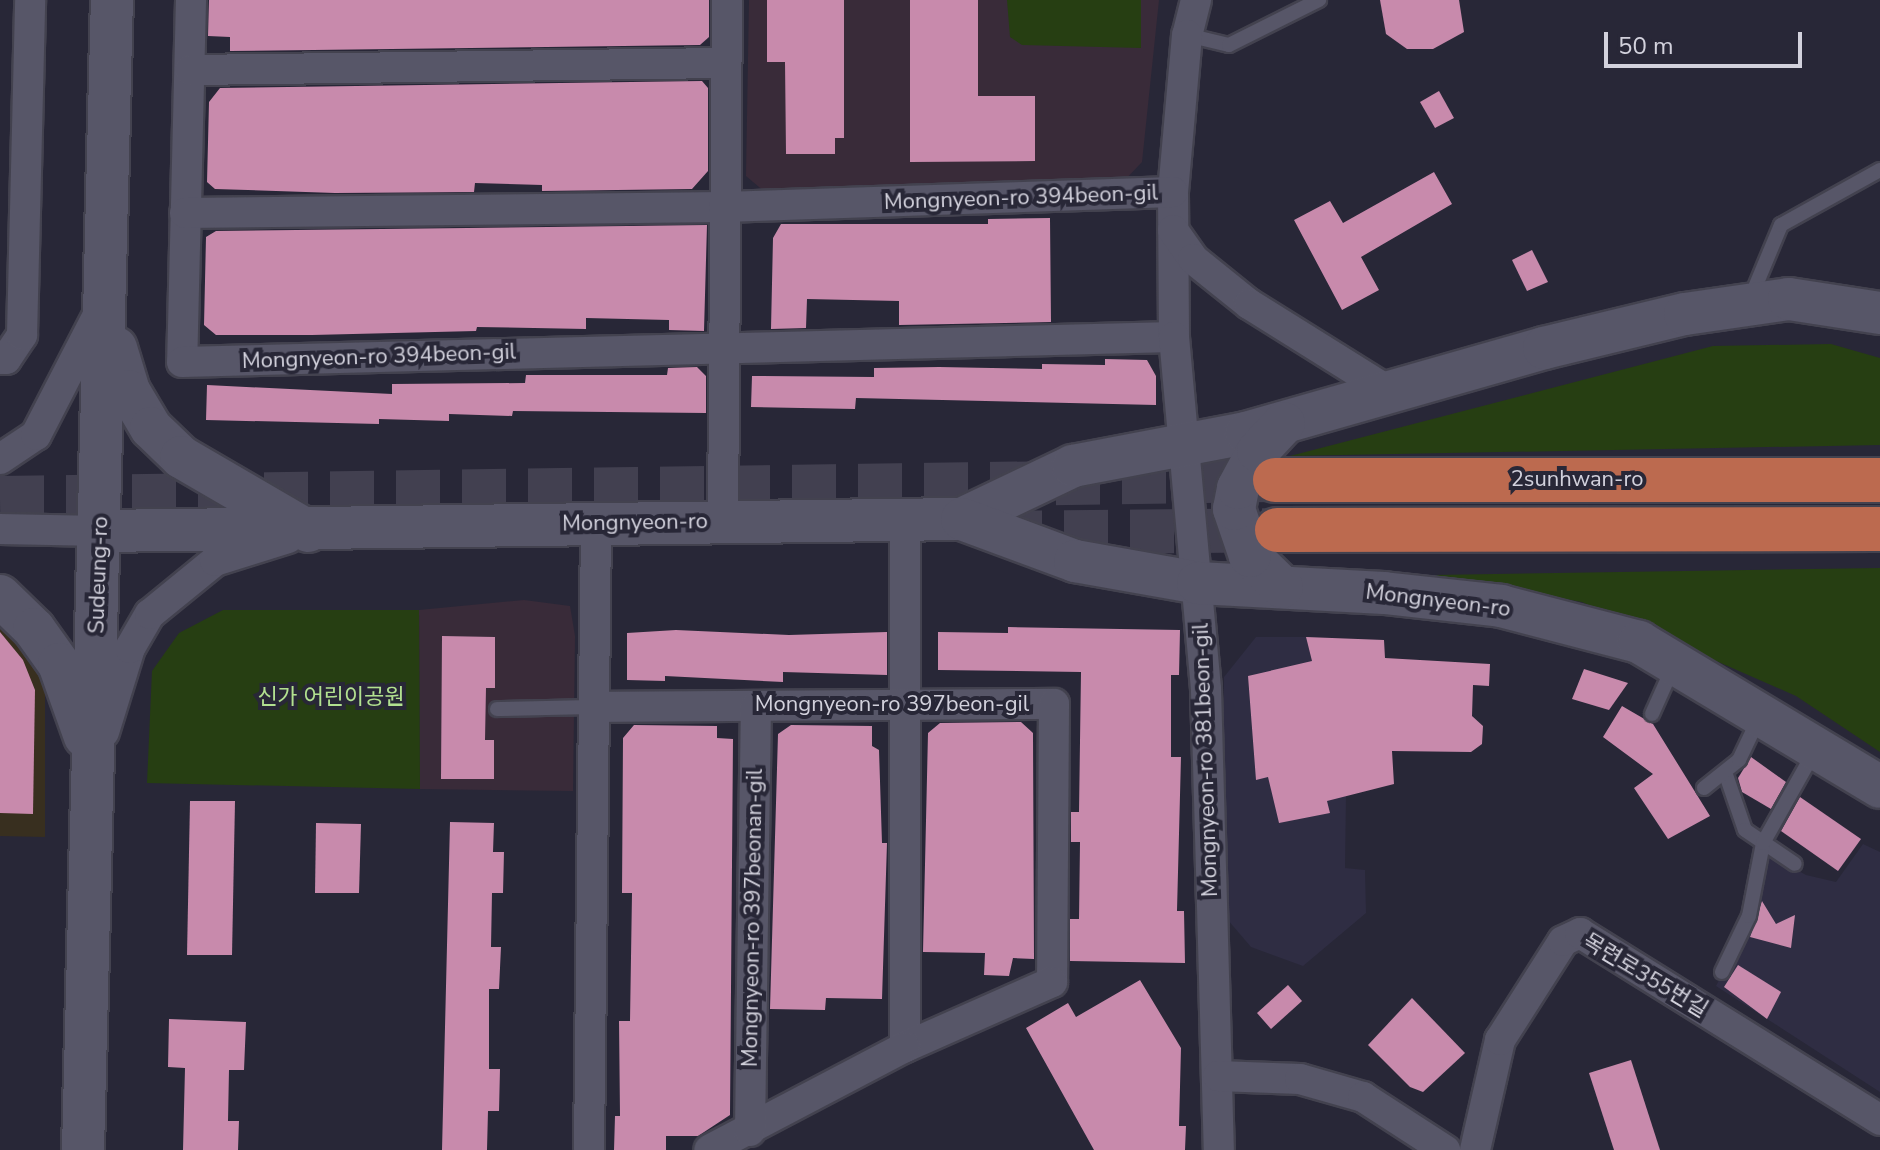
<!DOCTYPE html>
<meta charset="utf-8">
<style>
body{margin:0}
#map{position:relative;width:1880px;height:1150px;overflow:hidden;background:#282737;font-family:"Nunito Sans","Noto Sans KR",sans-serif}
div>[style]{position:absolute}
.commercial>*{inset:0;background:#382f1f}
.built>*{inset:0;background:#2f2d43}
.education>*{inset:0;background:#392b39}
.green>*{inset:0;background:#263e12}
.building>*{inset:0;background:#c88aac}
.highway-tunnel>*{height:44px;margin-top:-22px;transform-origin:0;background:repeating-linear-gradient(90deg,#424050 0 44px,transparent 0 66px)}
.roads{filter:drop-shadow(2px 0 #43424f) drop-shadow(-2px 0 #43424f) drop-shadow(0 2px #43424f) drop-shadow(0 -2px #43424f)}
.lane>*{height:14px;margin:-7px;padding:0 7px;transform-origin:7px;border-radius:7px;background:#575668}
.street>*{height:30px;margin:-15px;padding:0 15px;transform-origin:15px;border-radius:15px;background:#575668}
.secondary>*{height:42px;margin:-21px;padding:0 21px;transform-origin:21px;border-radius:21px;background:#575668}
.highway>*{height:44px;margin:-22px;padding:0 22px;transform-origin:22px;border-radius:22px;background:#bc6a4f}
span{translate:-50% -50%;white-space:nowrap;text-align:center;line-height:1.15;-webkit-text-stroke:8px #282737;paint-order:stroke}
.street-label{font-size:22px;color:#d2d1dc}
.park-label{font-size:22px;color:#b2e190}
.scale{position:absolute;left:1604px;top:32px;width:198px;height:36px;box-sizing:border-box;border:4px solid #d2d1dc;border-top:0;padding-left:10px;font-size:24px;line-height:28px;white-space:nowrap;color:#d2d1dc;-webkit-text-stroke:6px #282737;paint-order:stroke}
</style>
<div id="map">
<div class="commercial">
<div style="clip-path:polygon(0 620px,30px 652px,45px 687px,45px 837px,0 836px)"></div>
</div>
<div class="built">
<div style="clip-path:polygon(1256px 637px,1306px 637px,1346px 796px,1345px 868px,1365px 870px,1366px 913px,1303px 966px,1251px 947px,1227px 919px,1224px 899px,1224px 677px)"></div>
<div style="clip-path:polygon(1863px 844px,1880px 852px,1880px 1092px,1716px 986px,1750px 919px,1766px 853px,1806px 875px,1836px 882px)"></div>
</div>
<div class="education">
<div style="clip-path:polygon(749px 0,1159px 0,1142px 162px,1124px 181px,766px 193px,746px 176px)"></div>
<div style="clip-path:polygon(524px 600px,570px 606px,575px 636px,573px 791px,420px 789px,419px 610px)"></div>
</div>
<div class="green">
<div style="clip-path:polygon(1007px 0,1141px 0,1141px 48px,1022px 45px,1010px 37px)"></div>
<div style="clip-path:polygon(1831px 344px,1880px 358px,1880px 445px,1290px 456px,1713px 346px)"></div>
<div style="clip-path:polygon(1880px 568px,1880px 752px,1796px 696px,1582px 602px,1433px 575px)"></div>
<div style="clip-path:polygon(223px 610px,419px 610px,420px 789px,147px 783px,152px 671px,179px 633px)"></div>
</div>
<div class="building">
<div style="clip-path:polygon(209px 0,709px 0,709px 37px,700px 45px,230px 51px,230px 37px,208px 36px)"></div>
<div style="clip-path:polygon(767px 0,844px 0,844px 138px,835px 138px,835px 154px,786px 154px,785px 62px,767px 62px)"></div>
<div style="clip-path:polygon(910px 0,978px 0,978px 96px,1035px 96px,1035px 161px,910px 162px)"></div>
<div style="clip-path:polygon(1380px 0,1459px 0,1464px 32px,1433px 49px,1407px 49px,1386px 34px)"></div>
<div style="clip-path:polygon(702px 81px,708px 88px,708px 171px,692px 189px,542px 191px,542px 185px,475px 183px,474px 192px,335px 193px,215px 189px,207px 182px,209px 102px,220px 88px)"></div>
<div style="clip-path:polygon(1439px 91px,1454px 118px,1435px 128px,1420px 102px)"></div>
<div style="clip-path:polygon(1434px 172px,1452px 204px,1361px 257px,1379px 290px,1342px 310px,1294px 220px,1330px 201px,1343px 223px)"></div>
<div style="clip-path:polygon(1050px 218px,1051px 322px,899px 325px,899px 301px,807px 299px,806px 328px,771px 329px,773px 238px,781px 224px,988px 224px,988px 219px)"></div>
<div style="clip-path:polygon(707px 225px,704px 331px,669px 330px,669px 320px,586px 318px,586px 329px,477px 327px,476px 331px,312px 335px,216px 335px,204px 325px,206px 237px,216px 231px)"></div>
<div style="clip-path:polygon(1532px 250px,1548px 282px,1527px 291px,1512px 260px)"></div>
<div style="clip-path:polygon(1105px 359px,1147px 360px,1156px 376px,1156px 405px,856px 398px,855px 409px,751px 407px,752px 376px,874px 377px,874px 368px,939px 367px,1042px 369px,1042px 364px,1105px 365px)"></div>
<div style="clip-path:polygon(697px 367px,706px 376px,706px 413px,513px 411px,512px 416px,449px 414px,449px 421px,379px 419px,379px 424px,206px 420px,207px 385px,392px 394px,392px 384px,525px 383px,526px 375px,667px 375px,668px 368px)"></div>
<div style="clip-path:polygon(1008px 627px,1180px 630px,1179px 675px,1171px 675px,1171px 757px,1181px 757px,1177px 911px,1184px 911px,1185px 963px,1070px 961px,1070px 919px,1079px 919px,1080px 842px,1071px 842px,1071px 812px,1079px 812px,1081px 672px,938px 670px,938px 632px,1008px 633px)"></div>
<div style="clip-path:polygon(676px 630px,789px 635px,887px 632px,887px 675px,783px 672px,783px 682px,665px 676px,665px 681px,627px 680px,627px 633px)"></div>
<div style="clip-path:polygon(0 632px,23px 660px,35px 690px,33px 814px,0 813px)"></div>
<div style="clip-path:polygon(442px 636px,495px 637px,495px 688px,486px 688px,485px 740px,494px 740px,494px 779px,441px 779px)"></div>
<div style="clip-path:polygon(1306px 637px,1384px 640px,1385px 658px,1490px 664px,1489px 686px,1473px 685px,1472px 716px,1483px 726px,1482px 744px,1471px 752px,1392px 751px,1394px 784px,1327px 801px,1330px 813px,1279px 823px,1268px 777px,1256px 780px,1248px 676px,1312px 661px)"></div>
<div style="clip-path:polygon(1584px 669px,1628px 683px,1609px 710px,1572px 699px)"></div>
<div style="clip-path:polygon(1622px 706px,1653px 724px,1710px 816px,1668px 839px,1634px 788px,1653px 774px,1603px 737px)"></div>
<div style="clip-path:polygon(1021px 722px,1033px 733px,1034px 959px,1013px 958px,1009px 976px,984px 975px,985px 953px,923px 952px,928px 733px,940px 723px)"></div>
<div style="clip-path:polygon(634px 725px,717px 726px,717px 738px,733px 739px,730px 1115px,698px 1136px,666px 1136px,666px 1150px,614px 1150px,615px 1116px,620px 1116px,619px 1021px,630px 1021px,632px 893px,622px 893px,623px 738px)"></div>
<div style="clip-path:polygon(791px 725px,872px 726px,872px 746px,879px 750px,882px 843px,887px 843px,882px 999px,826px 998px,825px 1010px,770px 1009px,778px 734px)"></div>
<div style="clip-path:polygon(1751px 757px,1786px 782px,1771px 809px,1742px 792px,1738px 778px)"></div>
<div style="clip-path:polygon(1800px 797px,1861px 839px,1838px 871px,1781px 831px)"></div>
<div style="clip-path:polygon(190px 801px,235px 801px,232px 955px,187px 955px)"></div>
<div style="clip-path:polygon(450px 822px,494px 823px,493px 852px,504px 852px,503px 893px,492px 893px,491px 947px,501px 947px,499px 989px,489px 989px,489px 1069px,500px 1069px,499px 1111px,488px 1111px,487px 1150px,442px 1150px)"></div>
<div style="clip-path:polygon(316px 823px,361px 824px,359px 893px,315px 893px)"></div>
<div style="clip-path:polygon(1762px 901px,1776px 924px,1795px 915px,1791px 948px,1750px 937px)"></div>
<div style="clip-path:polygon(1738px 965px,1781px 992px,1767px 1019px,1724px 987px)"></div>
<div style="clip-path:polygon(1140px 980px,1181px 1048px,1179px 1126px,1186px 1126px,1185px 1150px,1094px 1150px,1026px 1028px,1068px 1003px,1076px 1017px)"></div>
<div style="clip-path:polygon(1288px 985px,1302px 1001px,1271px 1029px,1257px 1013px)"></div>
<div style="clip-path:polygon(1412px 998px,1465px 1053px,1423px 1092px,1410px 1087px,1368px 1045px)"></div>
<div style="clip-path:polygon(169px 1019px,246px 1022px,244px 1070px,229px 1070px,228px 1121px,239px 1121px,238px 1150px,183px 1150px,185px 1068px,168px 1067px)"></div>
<div style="clip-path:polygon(1631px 1060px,1660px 1150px,1614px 1150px,1589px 1073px)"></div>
</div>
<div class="highway-tunnel">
<div style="left:0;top:498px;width:1275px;rotate:-0.81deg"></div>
<div style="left:998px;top:533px;width:279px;rotate:-0.6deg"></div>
</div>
<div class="roads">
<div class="lane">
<div style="left:1187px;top:35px;width:43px;rotate:13.4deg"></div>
<div style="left:1229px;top:45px;width:101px;rotate:-26.6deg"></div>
<div style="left:1751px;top:297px;width:78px;rotate:-67.4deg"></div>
<div style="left:1781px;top:225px;width:113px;rotate:-29.1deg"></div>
<div style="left:497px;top:709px;width:99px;rotate:-1.2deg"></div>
<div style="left:1652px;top:714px;width:51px;rotate:-65.9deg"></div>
<div style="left:1725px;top:772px;width:61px;rotate:71deg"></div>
<div style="left:1745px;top:830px;width:60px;rotate:34.2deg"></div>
<div style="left:1704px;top:788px;width:45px;rotate:-38.7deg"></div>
<div style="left:1739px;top:760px;width:47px;rotate:-64.5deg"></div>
<div style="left:1722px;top:972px;width:62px;rotate:-64.3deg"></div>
<div style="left:1749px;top:916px;width:74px;rotate:-79.1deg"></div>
<div style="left:1763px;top:843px;width:104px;rotate:-60.7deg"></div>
</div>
<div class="street">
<div style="left:191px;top:0;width:362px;rotate:91.4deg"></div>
<div style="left:182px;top:362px;width:992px;rotate:-1.44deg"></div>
<div style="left:1196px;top:0;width:36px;rotate:104deg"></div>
<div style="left:1187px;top:35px;width:158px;rotate:95.1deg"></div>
<div style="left:1173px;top:192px;width:145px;rotate:89.6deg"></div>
<div style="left:1174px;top:337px;width:354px;rotate:84.8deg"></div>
<div style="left:1206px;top:690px;width:460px;rotate:88.4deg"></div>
<div style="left:190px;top:70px;width:536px;rotate:-0.75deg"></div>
<div style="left:185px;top:213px;width:539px;rotate:-0.64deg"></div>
<div style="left:724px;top:207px;width:449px;rotate:-1.9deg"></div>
<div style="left:1173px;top:230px;width:35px;rotate:55deg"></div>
<div style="left:1193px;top:259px;width:72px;rotate:38.8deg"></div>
<div style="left:1249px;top:304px;width:170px;rotate:32deg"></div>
<div style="left:0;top:359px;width:6px"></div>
<div style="left:6px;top:359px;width:29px;rotate:-56deg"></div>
<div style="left:22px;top:335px;width:335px;rotate:-88.6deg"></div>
<div style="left:0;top:459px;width:43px;rotate:-33.7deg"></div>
<div style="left:36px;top:435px;width:140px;rotate:-62.7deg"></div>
<div style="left:905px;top:519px;width:528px;rotate:90deg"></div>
<div style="left:723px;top:521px;width:521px;rotate:-89.56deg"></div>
<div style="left:0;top:529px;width:101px;rotate:1.1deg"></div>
<div style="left:596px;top:707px;width:458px;rotate:-0.4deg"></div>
<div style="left:1054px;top:704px;width:278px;rotate:90.4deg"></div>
<div style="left:1052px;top:982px;width:161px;rotate:156.1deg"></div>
<div style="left:905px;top:1047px;width:221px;rotate:152.3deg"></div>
<div style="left:104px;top:732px;width:88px;rotate:-72.8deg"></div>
<div style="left:130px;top:648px;width:39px;rotate:-60deg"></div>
<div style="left:150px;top:614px;width:84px;rotate:-39.2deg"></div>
<div style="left:215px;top:561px;width:77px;rotate:-17.5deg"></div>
<div style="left:1218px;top:1076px;width:82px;rotate:2.1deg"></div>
<div style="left:1300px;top:1079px;width:66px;rotate:15.9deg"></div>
<div style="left:1363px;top:1097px;width:98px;rotate:32.9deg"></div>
<div style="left:750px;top:1131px;width:425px;rotate:-89.2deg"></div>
<div style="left:589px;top:1150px;width:626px;rotate:-89.36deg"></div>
<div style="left:1475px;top:1150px;width:113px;rotate:-77.2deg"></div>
<div style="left:1500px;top:1040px;width:117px;rotate:-57.5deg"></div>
<div style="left:1563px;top:941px;width:19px;rotate:-25deg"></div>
<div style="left:1580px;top:933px;width:354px;rotate:31.9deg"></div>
</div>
<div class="secondary">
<div style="left:116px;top:348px;width:45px;rotate:73.2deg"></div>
<div style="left:129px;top:391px;width:43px;rotate:59.3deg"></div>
<div style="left:151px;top:428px;width:42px;rotate:44deg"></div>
<div style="left:181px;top:457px;width:147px;rotate:30.2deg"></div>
<div style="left:962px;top:519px;width:123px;rotate:-25.5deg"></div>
<div style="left:1073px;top:466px;width:176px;rotate:-10.8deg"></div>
<div style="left:1246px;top:433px;width:310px;rotate:-15.9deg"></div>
<div style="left:1544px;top:348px;width:145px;rotate:-13.6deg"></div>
<div style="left:1685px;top:314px;width:105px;rotate:-8.2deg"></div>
<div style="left:1789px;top:299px;width:92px;rotate:8.7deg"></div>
<div style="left:101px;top:531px;width:861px;rotate:-0.8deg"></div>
<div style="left:962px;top:519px;width:121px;rotate:20.4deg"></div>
<div style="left:1075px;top:561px;width:125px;rotate:10.1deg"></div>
<div style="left:1198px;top:583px;width:186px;rotate:3.1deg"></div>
<div style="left:1384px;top:593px;width:118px;rotate:6.3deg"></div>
<div style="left:1501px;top:606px;width:143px;rotate:14.6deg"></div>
<div style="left:1639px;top:642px;width:281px;rotate:31deg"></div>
<div style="left:1282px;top:587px;width:45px;rotate:-135.9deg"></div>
<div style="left:1250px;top:556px;width:50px;rotate:-108.8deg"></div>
<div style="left:1234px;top:509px;width:21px;rotate:-79deg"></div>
<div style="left:1238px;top:488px;width:42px;rotate:-61.6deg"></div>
<div style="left:1258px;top:451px;width:38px;rotate:-47deg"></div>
<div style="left:0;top:596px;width:47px;rotate:44.1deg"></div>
<div style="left:34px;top:629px;width:43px;rotate:54.5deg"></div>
<div style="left:59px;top:664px;width:77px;rotate:70.4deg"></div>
<div style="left:83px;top:1150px;width:1150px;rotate:-88.56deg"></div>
</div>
<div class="highway">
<div style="left:1275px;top:480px;width:605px"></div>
<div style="left:1277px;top:530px;width:603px;rotate:-0.1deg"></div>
</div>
</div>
<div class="street-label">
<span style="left:1021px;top:198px;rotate:-2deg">Mongnyeon-ro 394beon-gil</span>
<span style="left:379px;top:357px;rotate:-2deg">Mongnyeon-ro 394beon-gil</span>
<span style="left:1577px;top:480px">2sunhwan-ro</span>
<span style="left:635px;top:523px;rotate:-1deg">Mongnyeon-ro</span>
<span style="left:99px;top:575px;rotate:-88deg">Sudeung-ro</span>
<span style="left:1438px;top:601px;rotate:7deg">Mongnyeon-ro</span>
<span style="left:892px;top:705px">Mongnyeon-ro 397beon-gil</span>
<span style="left:1206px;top:760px;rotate:-92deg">Mongnyeon-ro 381beon-gil</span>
<span style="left:753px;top:918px;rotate:-89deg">Mongnyeon-ro 397beonan-gil</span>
<span style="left:1645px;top:976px;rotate:31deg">목련로355번길</span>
</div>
<div class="park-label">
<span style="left:331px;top:698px">신가 어린이공원</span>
</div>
<div class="scale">50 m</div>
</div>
